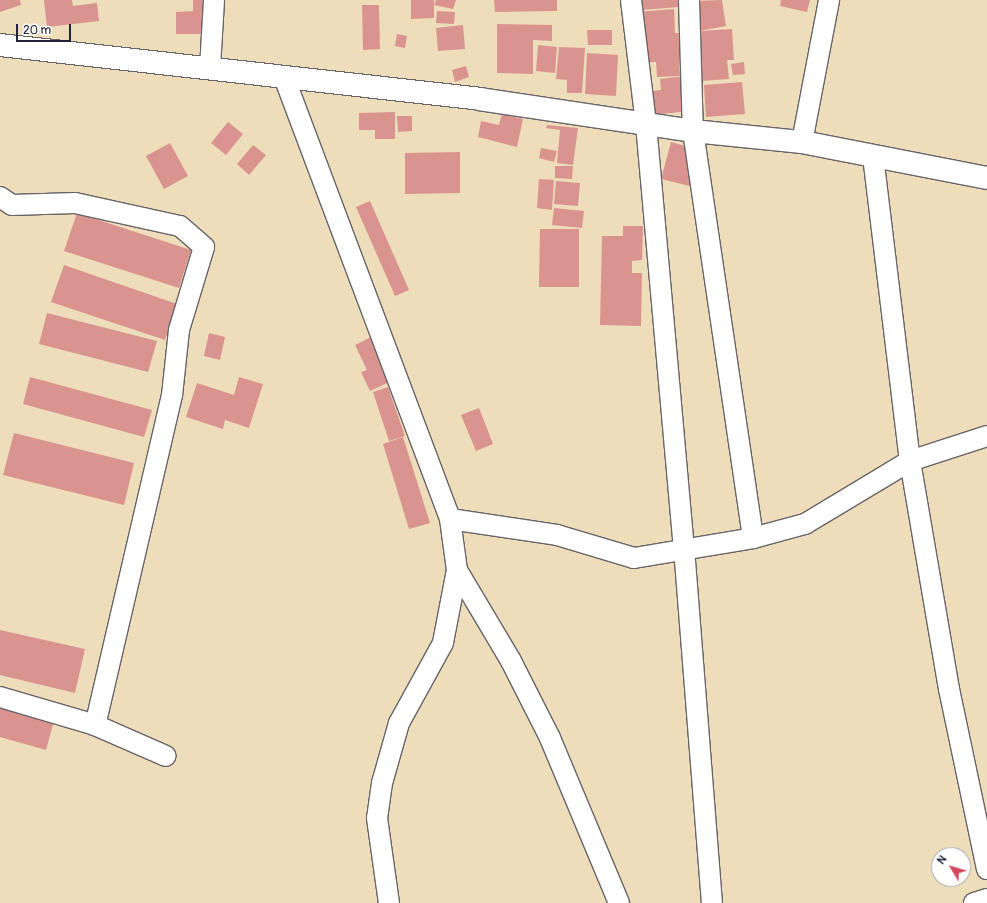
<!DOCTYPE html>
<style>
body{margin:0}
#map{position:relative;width:987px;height:903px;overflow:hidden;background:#edb;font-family:Pangolin,sans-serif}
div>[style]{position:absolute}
.building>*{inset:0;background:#d9948f}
.roads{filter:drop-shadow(1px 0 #696368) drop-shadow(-1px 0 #696368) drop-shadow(0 1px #696368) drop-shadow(0 -1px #696368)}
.minor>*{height:20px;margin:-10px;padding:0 10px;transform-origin:10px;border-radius:10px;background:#fff}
.tertiary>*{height:22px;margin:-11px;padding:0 11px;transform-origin:11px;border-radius:11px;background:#fff}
span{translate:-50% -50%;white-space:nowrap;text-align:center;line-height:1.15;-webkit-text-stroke:4px #fff;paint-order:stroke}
.north{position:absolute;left:931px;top:847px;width:40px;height:40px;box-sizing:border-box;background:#fff;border:1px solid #a7a7b1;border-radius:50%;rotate:308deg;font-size:11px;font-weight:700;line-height:16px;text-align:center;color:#22223b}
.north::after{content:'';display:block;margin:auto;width:14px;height:18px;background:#d1495b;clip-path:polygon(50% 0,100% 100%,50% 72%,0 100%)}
.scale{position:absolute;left:16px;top:24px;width:55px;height:18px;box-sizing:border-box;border:2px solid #22223b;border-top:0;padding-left:5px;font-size:12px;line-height:14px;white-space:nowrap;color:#22223b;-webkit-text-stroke:3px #fff;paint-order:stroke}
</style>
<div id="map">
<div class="building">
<div style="clip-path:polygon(0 0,20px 0,21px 5px,0 12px)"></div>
<div style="clip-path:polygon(44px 0,72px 0,73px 6px,97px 3px,99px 21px,47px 27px)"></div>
<div style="clip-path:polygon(193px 0,210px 0,210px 34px,176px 34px,176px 12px,193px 11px)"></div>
<div style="clip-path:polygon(411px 0,434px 0,434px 18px,411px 19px)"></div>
<div style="clip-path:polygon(436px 0,456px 0,453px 9px,434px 5px)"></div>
<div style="clip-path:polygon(494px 0,557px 0,557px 11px,495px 12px)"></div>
<div style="clip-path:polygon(642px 0,678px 0,678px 7px,643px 10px)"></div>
<div style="clip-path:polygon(722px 0,726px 26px,699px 31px,695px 1px)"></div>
<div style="clip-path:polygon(781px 0,810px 0,807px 12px,780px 6px)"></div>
<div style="clip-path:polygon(362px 5px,379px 5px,380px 49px,363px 50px)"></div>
<div style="clip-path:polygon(674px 9px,675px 33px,687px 33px,688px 56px,679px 56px,680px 76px,657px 77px,656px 62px,641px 63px,637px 12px)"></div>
<div style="clip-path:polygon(437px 11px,455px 12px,454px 24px,436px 23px)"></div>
<div style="clip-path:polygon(497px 24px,552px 25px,552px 41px,533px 40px,533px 74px,497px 73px)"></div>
<div style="clip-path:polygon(463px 25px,465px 49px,438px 51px,436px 28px)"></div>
<div style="clip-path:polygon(732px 29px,734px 60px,727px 60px,729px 79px,702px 81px,699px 31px)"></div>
<div style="clip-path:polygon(587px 30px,612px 30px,612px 45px,588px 45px)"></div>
<div style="clip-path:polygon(397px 34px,407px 36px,405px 48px,395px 46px)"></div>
<div style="clip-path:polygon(538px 45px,557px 47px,555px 73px,536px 71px)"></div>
<div style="clip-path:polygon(559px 47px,585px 48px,582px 93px,567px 93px,567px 80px,556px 79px)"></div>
<div style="clip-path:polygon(587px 53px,618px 55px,616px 96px,585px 94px)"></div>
<div style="clip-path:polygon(744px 62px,745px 74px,733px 75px,731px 64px)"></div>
<div style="clip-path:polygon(466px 66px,469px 77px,455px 82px,452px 70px)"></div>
<div style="clip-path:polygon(686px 76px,689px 111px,653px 115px,651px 91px,661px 90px,660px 79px)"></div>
<div style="clip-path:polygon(742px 82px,745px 114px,706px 117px,704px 85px)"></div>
<div style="clip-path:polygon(395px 112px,395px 139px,375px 139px,375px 130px,359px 130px,359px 113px)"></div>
<div style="clip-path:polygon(502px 114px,523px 119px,517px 147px,478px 137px,481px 121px,499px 125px)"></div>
<div style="clip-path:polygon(397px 116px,412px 116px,412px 131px,398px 132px)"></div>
<div style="clip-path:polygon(228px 122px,243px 134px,226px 155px,211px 143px)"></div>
<div style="clip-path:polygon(547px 125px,578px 128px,573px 165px,557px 163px,560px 130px,546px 128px)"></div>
<div style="clip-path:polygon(671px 142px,703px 151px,694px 187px,661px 179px)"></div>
<div style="clip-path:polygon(170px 143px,188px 176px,164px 189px,146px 156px)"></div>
<div style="clip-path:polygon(253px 145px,266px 155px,249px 175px,237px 164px)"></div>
<div style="clip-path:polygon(541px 148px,557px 151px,554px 162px,539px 158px)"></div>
<div style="clip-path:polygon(460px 152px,460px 193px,405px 194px,405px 153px)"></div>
<div style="clip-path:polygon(555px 166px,573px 166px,572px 179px,555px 178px)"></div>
<div style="clip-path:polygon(539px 179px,554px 180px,552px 210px,537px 208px)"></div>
<div style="clip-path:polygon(556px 181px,580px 183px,578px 206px,554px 204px)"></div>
<div style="clip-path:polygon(370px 201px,409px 290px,395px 296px,356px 207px)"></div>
<div style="clip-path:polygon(554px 208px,584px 211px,582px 228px,552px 225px)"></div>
<div style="clip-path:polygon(77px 213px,191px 250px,179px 288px,64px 251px)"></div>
<div style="clip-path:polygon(623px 226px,643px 226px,642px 260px,632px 261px,632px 273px,642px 273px,641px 326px,600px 325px,602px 236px,623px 236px)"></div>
<div style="clip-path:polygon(540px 229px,579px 229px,579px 287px,539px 287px)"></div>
<div style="clip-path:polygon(64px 265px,177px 304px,165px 340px,51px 302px)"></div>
<div style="clip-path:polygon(47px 313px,157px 341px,148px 372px,39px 344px)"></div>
<div style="clip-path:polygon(209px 333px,225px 337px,220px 360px,204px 356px)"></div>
<div style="clip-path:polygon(373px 336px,394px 380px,370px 391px,361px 372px,367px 370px,355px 345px)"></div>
<div style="clip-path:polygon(30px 377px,152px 410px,144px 437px,23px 404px)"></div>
<div style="clip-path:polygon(239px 377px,263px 384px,249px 428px,225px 420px,223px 429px,186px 417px,197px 383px,234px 395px)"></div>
<div style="clip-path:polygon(388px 387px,405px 436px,389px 441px,373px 392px)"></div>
<div style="clip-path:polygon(479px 408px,493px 444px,476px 451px,461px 415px)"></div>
<div style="clip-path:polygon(14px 433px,134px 463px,124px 505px,3px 475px)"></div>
<div style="clip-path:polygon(403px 437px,430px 523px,409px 529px,383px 444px)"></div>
<div style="clip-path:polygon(0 630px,85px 649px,75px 693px,0 675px)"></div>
<div style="clip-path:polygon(0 703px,55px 717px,46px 750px,0 737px)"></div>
</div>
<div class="roads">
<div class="minor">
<div style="left:631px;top:0;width:125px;rotate:83.1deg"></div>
<div style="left:646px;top:124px;width:426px;rotate:84.9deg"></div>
<div style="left:684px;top:548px;width:356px;rotate:85.5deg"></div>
<div style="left:689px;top:0;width:131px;rotate:88.3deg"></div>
<div style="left:693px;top:131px;width:411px;rotate:81.6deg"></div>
<div style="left:210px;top:68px;width:68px;rotate:-86.6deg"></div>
<div style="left:284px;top:77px;width:472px;rotate:69.4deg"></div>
<div style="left:450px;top:519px;width:51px;rotate:82.2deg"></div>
<div style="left:457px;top:570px;width:74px;rotate:100.9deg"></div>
<div style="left:443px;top:643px;width:91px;rotate:118.8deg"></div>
<div style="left:399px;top:723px;width:62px;rotate:105.8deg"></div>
<div style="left:382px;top:783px;width:35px;rotate:98deg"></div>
<div style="left:377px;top:818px;width:86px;rotate:82deg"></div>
<div style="left:802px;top:142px;width:145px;rotate:-79.2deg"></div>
<div style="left:873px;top:156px;width:307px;rotate:83.1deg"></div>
<div style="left:910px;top:461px;width:231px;rotate:80.3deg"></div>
<div style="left:949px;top:689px;width:184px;rotate:78.1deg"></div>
<div style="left:0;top:197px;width:14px;rotate:34deg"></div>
<div style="left:12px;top:205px;width:63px;rotate:-1.8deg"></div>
<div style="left:75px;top:203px;width:107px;rotate:12.4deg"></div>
<div style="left:180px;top:226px;width:32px;rotate:41deg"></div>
<div style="left:204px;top:247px;width:87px;rotate:106.8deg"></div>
<div style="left:179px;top:330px;width:65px;rotate:96.1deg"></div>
<div style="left:172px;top:395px;width:339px;rotate:103.1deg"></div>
<div style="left:450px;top:519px;width:108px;rotate:8.5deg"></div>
<div style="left:557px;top:535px;width:80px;rotate:16.6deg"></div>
<div style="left:634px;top:558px;width:121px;rotate:-9.5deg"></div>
<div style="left:753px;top:538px;width:54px;rotate:-15.1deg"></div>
<div style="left:805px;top:524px;width:122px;rotate:-31deg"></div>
<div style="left:910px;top:461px;width:81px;rotate:-18deg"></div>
<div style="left:457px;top:570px;width:106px;rotate:59.3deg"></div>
<div style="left:511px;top:661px;width:86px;rotate:63.1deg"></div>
<div style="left:550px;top:738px;width:179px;rotate:67.3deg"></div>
<div style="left:0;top:697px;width:99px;rotate:16.4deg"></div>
<div style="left:95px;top:725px;width:77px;rotate:23.6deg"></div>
<div style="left:974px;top:903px;width:14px;rotate:-17deg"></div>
</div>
<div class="tertiary">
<div style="left:0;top:45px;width:482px;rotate:6.4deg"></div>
<div style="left:479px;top:99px;width:216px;rotate:8.5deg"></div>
<div style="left:693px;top:131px;width:110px;rotate:5.8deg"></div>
<div style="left:802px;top:142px;width:188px;rotate:11deg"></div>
</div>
</div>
<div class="north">N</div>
<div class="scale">20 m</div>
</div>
